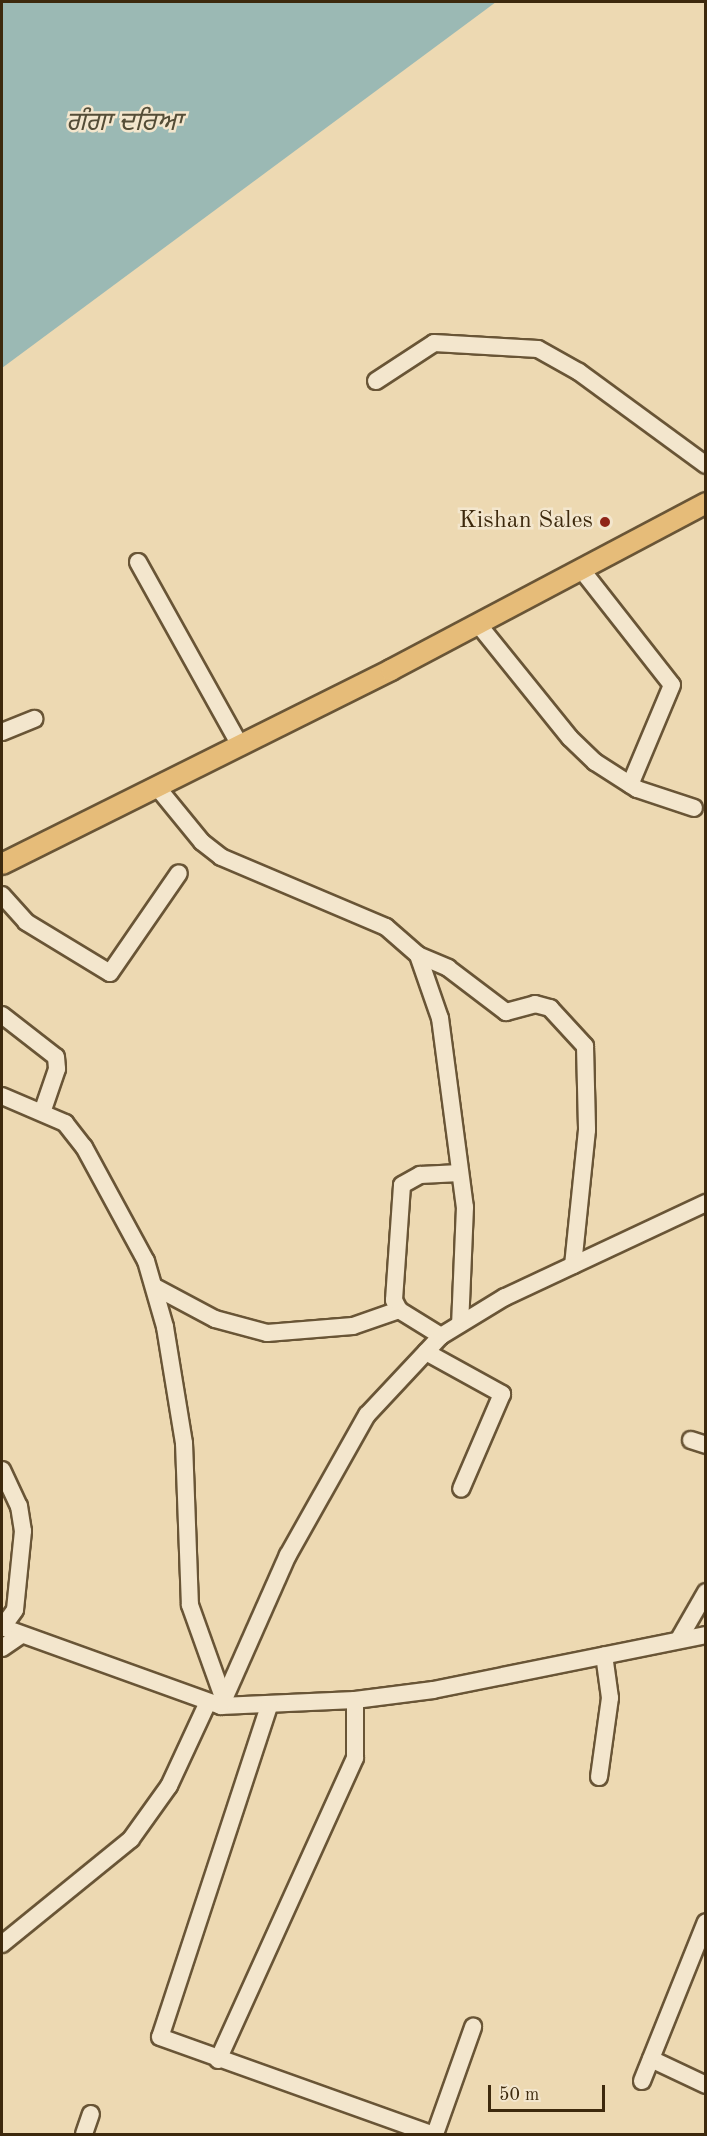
<!DOCTYPE html>
<meta charset="utf-8">
<style>
body{margin:0}
#map{position:relative;width:707px;height:2136px;overflow:hidden;background:#edd9b2;font-family:"Old Standard TT","Noto Sans Gurmukhi",serif}
div>[style]{position:absolute}
.water>*{inset:0;background:#9bb9b4}
.roads{filter:drop-shadow(2px 0 #695536) drop-shadow(-2px 0 #695536) drop-shadow(0 2px #695536) drop-shadow(0 -2px #695536)}
.minor>*{height:16px;margin:-8px;padding:0 8px;transform-origin:8px;border-radius:8px;background:#f3e6cd}
.major>*{height:20px;margin:-10px;padding:0 10px;transform-origin:10px;border-radius:10px;background:#e6bc79}
.dots>*{width:16px;height:16px;translate:-50% -50%;box-sizing:border-box;border:3px solid #f3e6cd;border-radius:50%}
span{translate:-50% -50%;white-space:nowrap;text-align:center;line-height:1.15;-webkit-text-stroke:5px #f3e6cd;paint-order:stroke}
.poi-label{font-size:24px;color:#3d290d}
.right{translate:-100% -50%;text-align:right}
.water-label{font-size:26px;color:#544d37;font-style:italic}
.frame{position:absolute;inset:0;border:3px solid #3d290d;pointer-events:none}
.scale{position:absolute;left:488px;top:2085px;width:117px;height:27px;box-sizing:border-box;border:3px solid #3d290d;border-top:0;padding-left:8px;font-size:18px;line-height:21px;white-space:nowrap;color:#3d290d;-webkit-text-stroke:4px #f3e6cd;paint-order:stroke}
</style>
<div id="map">
<div class="water">
<div style="clip-path:polygon(2px 2px,496px 2px,2px 368px)"></div>
</div>
<div class="roads">
<div class="minor">
<div style="left:376px;top:381px;width:69px;rotate:-33.2deg"></div>
<div style="left:434px;top:343px;width:104px;rotate:3.3deg"></div>
<div style="left:538px;top:349px;width:47px;rotate:29.3deg"></div>
<div style="left:579px;top:372px;width:157px;rotate:36.2deg"></div>
<div style="left:138px;top:562px;width:210px;rotate:60.9deg"></div>
<div style="left:581px;top:569px;width:147px;rotate:51.9deg"></div>
<div style="left:672px;top:685px;width:108px;rotate:112.8deg"></div>
<div style="left:478px;top:624px;width:146px;rotate:51.1deg"></div>
<div style="left:570px;top:738px;width:35px;rotate:44deg"></div>
<div style="left:595px;top:762px;width:50px;rotate:32.7deg"></div>
<div style="left:637px;top:789px;width:60px;rotate:18.4deg"></div>
<div style="left:2px;top:732px;width:35px;rotate:-22deg"></div>
<div style="left:157px;top:787px;width:71px;rotate:50.7deg"></div>
<div style="left:202px;top:842px;width:24px;rotate:38deg"></div>
<div style="left:221px;top:857px;width:179px;rotate:23deg"></div>
<div style="left:386px;top:927px;width:43px;rotate:41.2deg"></div>
<div style="left:418px;top:955px;width:67px;rotate:70.8deg"></div>
<div style="left:440px;top:1018px;width:191px;rotate:82.5deg"></div>
<div style="left:465px;top:1207px;width:117px;rotate:92.4deg"></div>
<div style="left:2px;top:895px;width:36px;rotate:48deg"></div>
<div style="left:26px;top:922px;width:98px;rotate:31.3deg"></div>
<div style="left:110px;top:973px;width:121px;rotate:-55.4deg"></div>
<div style="left:418px;top:955px;width:33px;rotate:23deg"></div>
<div style="left:448px;top:968px;width:73px;rotate:37.2deg"></div>
<div style="left:506px;top:1012px;width:30px;rotate:-15deg"></div>
<div style="left:535px;top:1004px;width:16px;rotate:15deg"></div>
<div style="left:550px;top:1008px;width:52px;rotate:47.4deg"></div>
<div style="left:585px;top:1046px;width:84px;rotate:88.6deg"></div>
<div style="left:587px;top:1130px;width:136px;rotate:95.9deg"></div>
<div style="left:2px;top:1015px;width:68px;rotate:37.9deg"></div>
<div style="left:56px;top:1057px;width:12px;rotate:85deg"></div>
<div style="left:57px;top:1069px;width:43px;rotate:108.9deg"></div>
<div style="left:2px;top:1096px;width:69px;rotate:23.2deg"></div>
<div style="left:65px;top:1123px;width:31px;rotate:52deg"></div>
<div style="left:84px;top:1147px;width:130px;rotate:61.5deg"></div>
<div style="left:146px;top:1261px;width:69px;rotate:73.9deg"></div>
<div style="left:165px;top:1327px;width:118px;rotate:80.7deg"></div>
<div style="left:184px;top:1443px;width:162px;rotate:87.9deg"></div>
<div style="left:190px;top:1605px;width:101px;rotate:70.3deg"></div>
<div style="left:155px;top:1287px;width:68px;rotate:28.1deg"></div>
<div style="left:215px;top:1319px;width:54px;rotate:15.1deg"></div>
<div style="left:267px;top:1333px;width:86px;rotate:-4.7deg"></div>
<div style="left:353px;top:1326px;width:49px;rotate:-19.2deg"></div>
<div style="left:441px;top:1336px;width:49px;rotate:-148.2deg"></div>
<div style="left:399px;top:1310px;width:11px;rotate:-117deg"></div>
<div style="left:394px;top:1300px;width:115px;rotate:-86deg"></div>
<div style="left:402px;top:1185px;width:21px;rotate:-29deg"></div>
<div style="left:420px;top:1175px;width:40px;rotate:-2.9deg"></div>
<div style="left:426px;top:1352px;width:87px;rotate:28.9deg"></div>
<div style="left:502px;top:1394px;width:103px;rotate:113.3deg"></div>
<div style="left:691px;top:1440px;width:16px;rotate:18deg"></div>
<div style="left:2px;top:1470px;width:40px;rotate:65deg"></div>
<div style="left:19px;top:1506px;width:25px;rotate:81deg"></div>
<div style="left:23px;top:1531px;width:79px;rotate:95.8deg"></div>
<div style="left:15px;top:1610px;width:22px;rotate:126deg"></div>
<div style="left:2px;top:1627px;width:233px;rotate:19.8deg"></div>
<div style="left:221px;top:1706px;width:134px;rotate:-2.6deg"></div>
<div style="left:355px;top:1700px;width:79px;rotate:-7.3deg"></div>
<div style="left:433px;top:1690px;width:278px;rotate:-11.4deg"></div>
<div style="left:679px;top:1639px;width:54px;rotate:-60.1deg"></div>
<div style="left:2px;top:1648px;width:22px;rotate:-34deg"></div>
<div style="left:221px;top:1706px;width:165px;rotate:-66.1deg"></div>
<div style="left:288px;top:1555px;width:161px;rotate:-60.6deg"></div>
<div style="left:367px;top:1415px;width:108px;rotate:-46.9deg"></div>
<div style="left:441px;top:1336px;width:75px;rotate:-31.4deg"></div>
<div style="left:505px;top:1297px;width:222px;rotate:-25.1deg"></div>
<div style="left:269px;top:1706px;width:348px;rotate:108.2deg"></div>
<div style="left:160px;top:2037px;width:288px;rotate:19.7deg"></div>
<div style="left:599px;top:1777px;width:80px;rotate:-82.1deg"></div>
<div style="left:610px;top:1698px;width:43px;rotate:-97.9deg"></div>
<div style="left:2px;top:1944px;width:166px;rotate:-39.1deg"></div>
<div style="left:131px;top:1839px;width:65px;rotate:-54.4deg"></div>
<div style="left:169px;top:1786px;width:90px;rotate:-65.1deg"></div>
<div style="left:651px;top:2059px;width:61px;rotate:25.3deg"></div>
<div style="left:218px;top:2060px;width:332px;rotate:-65.6deg"></div>
<div style="left:355px;top:1758px;width:58px;rotate:-90deg"></div>
<div style="left:642px;top:2081px;width:171px;rotate:-68.1deg"></div>
<div style="left:84px;top:2134px;width:21px;rotate:-71deg"></div>
<div style="left:435px;top:2134px;width:114px;rotate:-70.4deg"></div>
</div>
<div class="major">
<div style="left:2px;top:864px;width:435px;rotate:-26.5deg"></div>
<div style="left:391px;top:670px;width:357px;rotate:-27.9deg"></div>
</div>
</div>
<div class="dots">
<div style="left:605px;top:522px;background:#8f2418"></div>
</div>
<div class="poi-label">
<span class="right" style="left:593px;top:522px">Kishan Sales</span>
</div>
<div class="water-label">
<span style="left:124px;top:124px">ਗੰਗਾ ਦਰਿਆ</span>
</div>
<div class="frame"></div>
<div class="scale">50 m</div>
</div>
